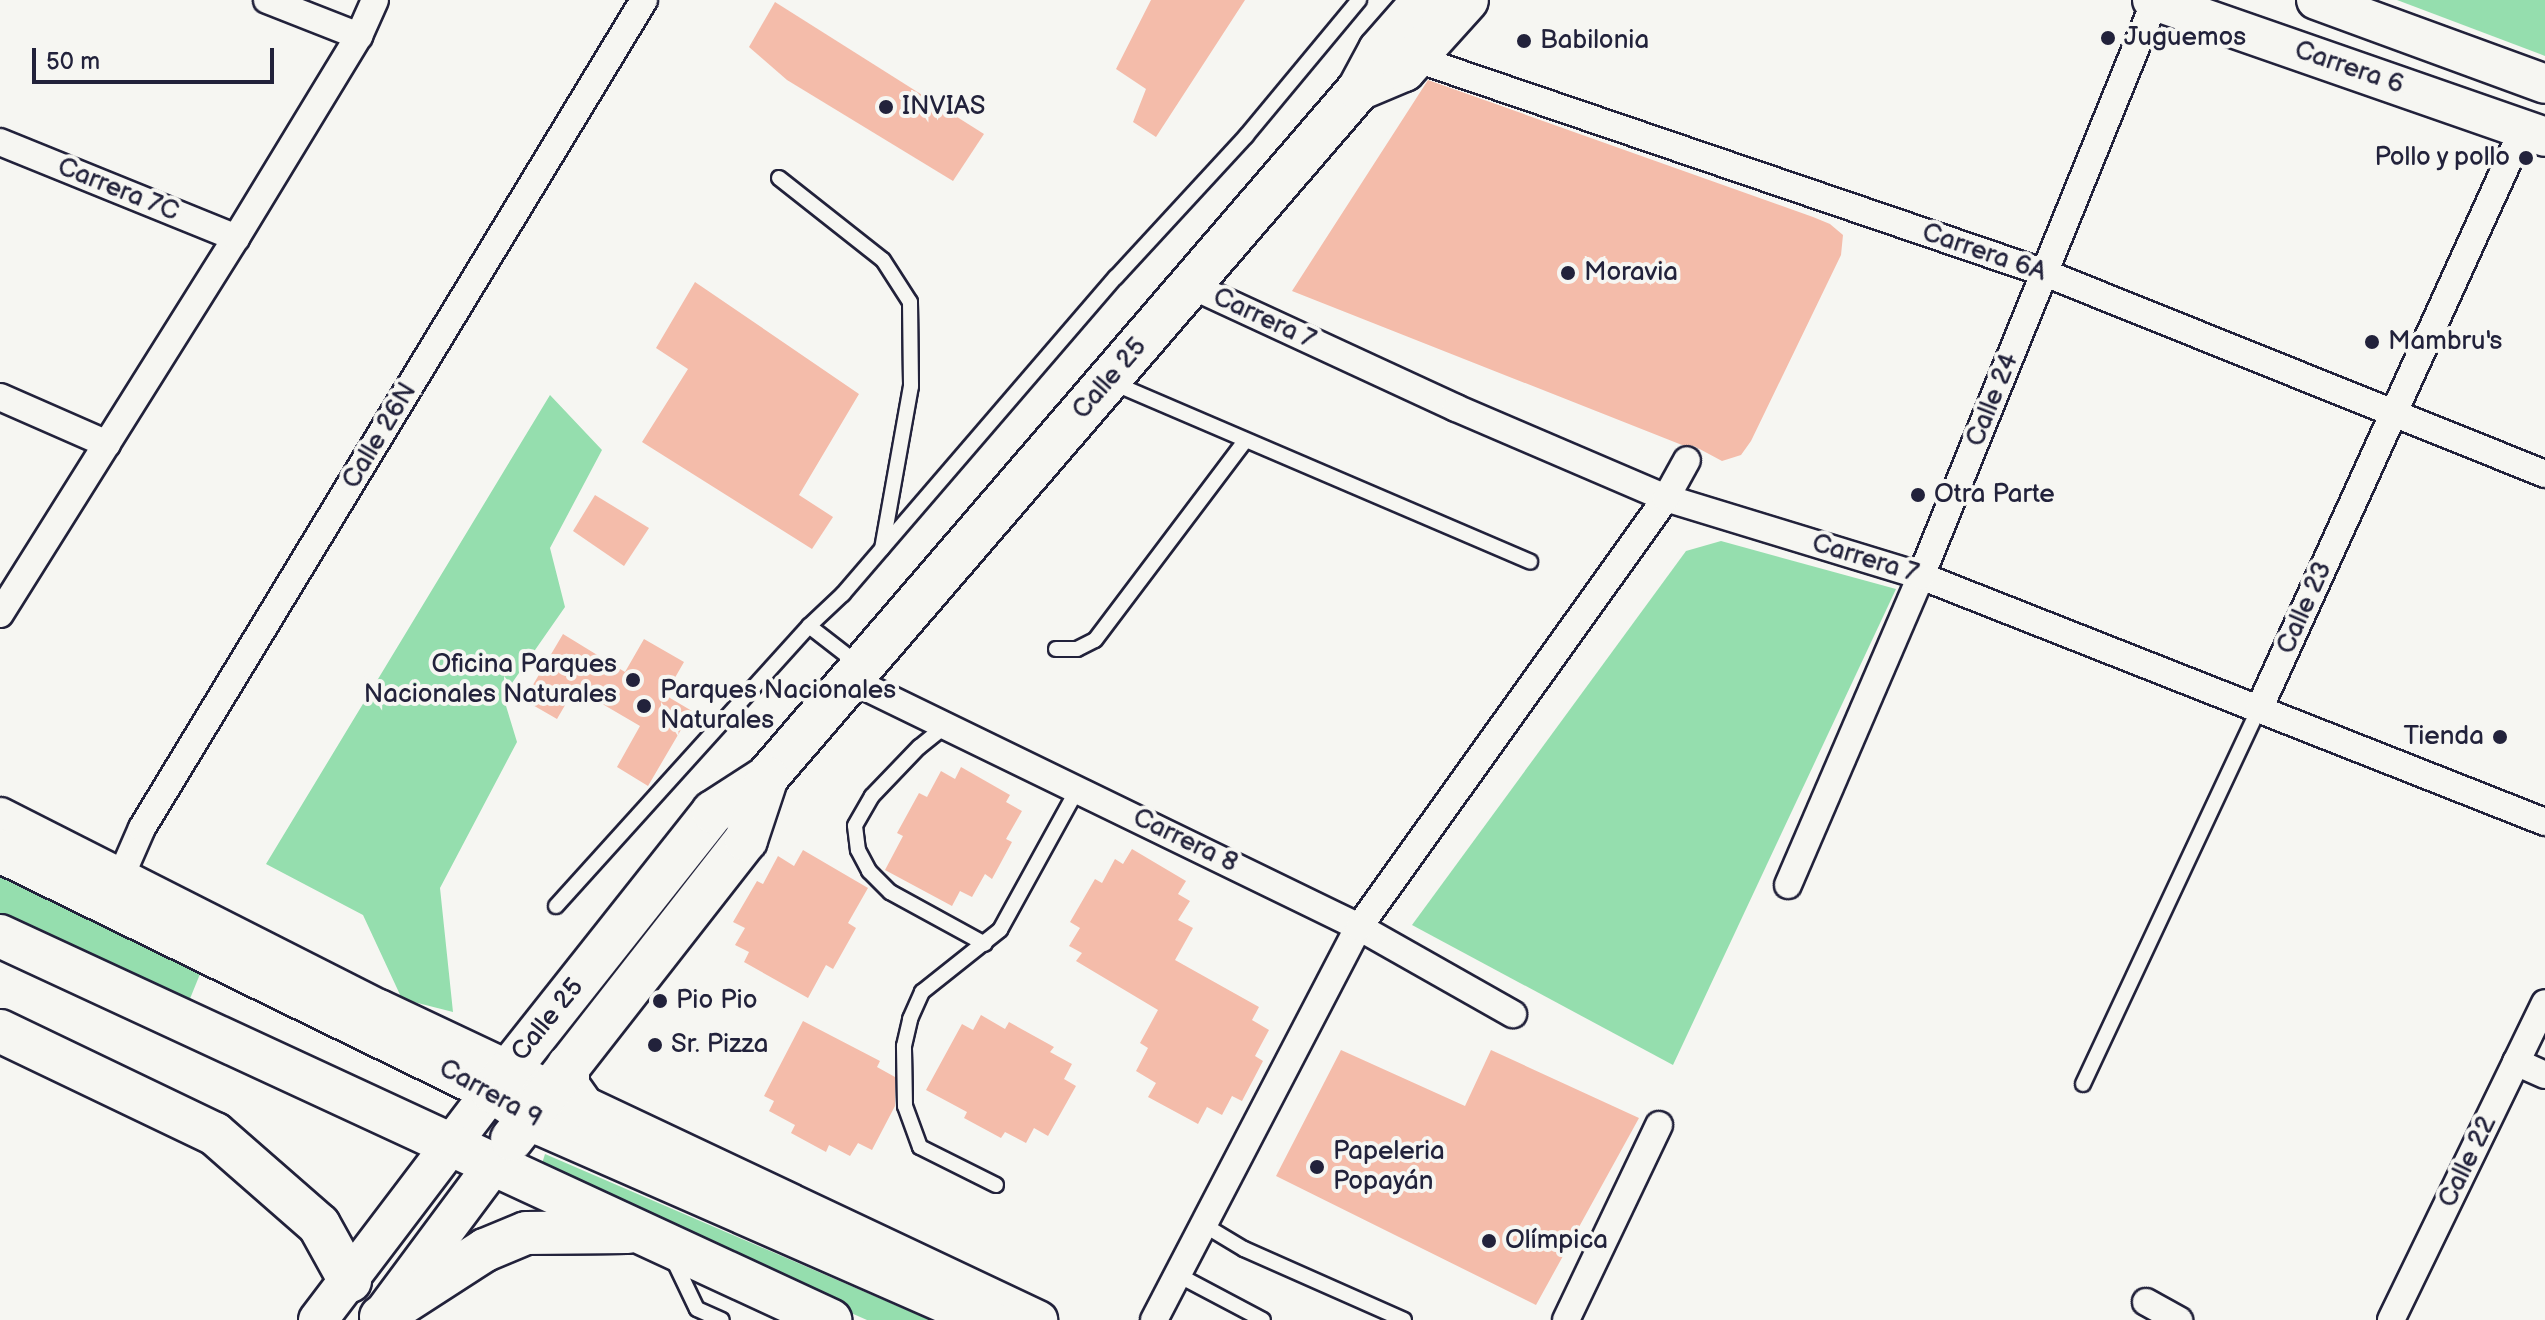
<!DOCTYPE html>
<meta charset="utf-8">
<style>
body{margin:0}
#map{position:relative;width:2545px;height:1320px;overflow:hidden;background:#f6f6f2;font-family:"Balsamiq Sans",sans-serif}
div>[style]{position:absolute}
.green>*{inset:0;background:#95deae}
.building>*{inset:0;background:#f4bcaa}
.roads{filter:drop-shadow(2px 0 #22223b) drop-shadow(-2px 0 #22223b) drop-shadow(0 2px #22223b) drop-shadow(0 -2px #22223b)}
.lane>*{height:14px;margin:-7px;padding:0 7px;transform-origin:7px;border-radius:7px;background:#f6f6f2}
.street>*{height:26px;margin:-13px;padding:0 13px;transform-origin:13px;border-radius:13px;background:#f6f6f2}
.secondary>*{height:38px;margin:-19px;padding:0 19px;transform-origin:19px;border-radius:19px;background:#f6f6f2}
.primary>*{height:42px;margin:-21px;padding:0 21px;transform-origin:21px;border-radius:21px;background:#f6f6f2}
.dots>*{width:22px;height:22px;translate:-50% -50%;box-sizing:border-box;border:4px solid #f6f6f2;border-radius:50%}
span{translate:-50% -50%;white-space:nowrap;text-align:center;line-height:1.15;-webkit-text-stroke:8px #f6f6f2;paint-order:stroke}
.poi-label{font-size:26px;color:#22223b}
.left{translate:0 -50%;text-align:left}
.right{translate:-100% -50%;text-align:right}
.street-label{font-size:26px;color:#22223b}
.scale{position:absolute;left:32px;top:48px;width:242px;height:36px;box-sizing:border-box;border:4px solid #22223b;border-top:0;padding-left:10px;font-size:24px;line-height:28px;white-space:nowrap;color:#22223b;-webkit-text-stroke:6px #f6f6f2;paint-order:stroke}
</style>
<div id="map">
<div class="green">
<div style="clip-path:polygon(2397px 0,2545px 0,2545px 56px)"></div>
<div style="clip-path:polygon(550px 395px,602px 450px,550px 548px,565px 607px,503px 696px,517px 742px,440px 888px,453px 1012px,402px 999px,363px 915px,266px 864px)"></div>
<div style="clip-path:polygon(1721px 541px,1896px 589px,1673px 1065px,1412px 925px,1686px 551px)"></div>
<div style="clip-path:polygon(0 877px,200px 974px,187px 1006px,0 914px)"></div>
<div style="clip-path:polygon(545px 1154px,930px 1320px,867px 1320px,538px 1176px)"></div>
</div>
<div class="building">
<div style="clip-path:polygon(1151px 0,1245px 0,1156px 137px,1133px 122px,1146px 89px,1116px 69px)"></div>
<div style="clip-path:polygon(775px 2px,984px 134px,953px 181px,787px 80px,749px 47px)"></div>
<div style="clip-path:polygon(1428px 80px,1813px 217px,1830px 224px,1843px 235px,1841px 255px,1751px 441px,1741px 455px,1722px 461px,1694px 446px,1682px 445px,1292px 291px)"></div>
<div style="clip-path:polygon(695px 282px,859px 394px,799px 495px,833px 517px,812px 549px,642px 442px,688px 369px,656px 348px)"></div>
<div style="clip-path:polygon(595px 495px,649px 528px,624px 566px,573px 531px)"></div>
<div style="clip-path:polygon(563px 634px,625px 672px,644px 639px,684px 662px,665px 695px,692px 711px,648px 786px,617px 767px,640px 726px,575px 688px,557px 719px,524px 700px)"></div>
<div style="clip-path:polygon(961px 767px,1010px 795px,1006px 802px,1022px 811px,1006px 839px,1012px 842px,992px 879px,985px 874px,972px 897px,960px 891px,952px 906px,885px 870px,903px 836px,897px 833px,919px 793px,927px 797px,941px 771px,955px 779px)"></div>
<div style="clip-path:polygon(1132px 849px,1186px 881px,1178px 894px,1190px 901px,1178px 920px,1193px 928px,1175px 960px,1259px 1007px,1252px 1020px,1269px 1030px,1255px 1056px,1263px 1061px,1242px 1101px,1232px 1096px,1222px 1115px,1207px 1107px,1198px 1124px,1148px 1097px,1156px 1083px,1136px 1071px,1148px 1048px,1140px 1043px,1158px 1010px,1076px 961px,1082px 953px,1069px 946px,1080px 928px,1070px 922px,1095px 879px,1102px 883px,1115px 859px,1123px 864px)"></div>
<div style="clip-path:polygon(803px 850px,868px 888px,848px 923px,856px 928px,833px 969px,826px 965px,808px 998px,744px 962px,749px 952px,735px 945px,745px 928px,733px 922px,757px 881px,763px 884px,778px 856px,794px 866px)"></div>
<div style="clip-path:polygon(981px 1015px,1005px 1029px,1009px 1022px,1054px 1047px,1050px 1052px,1072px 1064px,1064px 1079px,1076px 1086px,1048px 1136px,1034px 1128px,1026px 1143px,1005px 1132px,1001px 1138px,964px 1118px,967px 1112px,926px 1090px,962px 1024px,973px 1030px)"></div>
<div style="clip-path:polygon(803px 1021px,880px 1061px,877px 1067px,895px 1077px,895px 1106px,872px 1150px,858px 1143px,850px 1156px,829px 1145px,826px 1152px,791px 1133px,795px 1125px,769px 1111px,774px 1101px,764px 1096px)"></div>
<div style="clip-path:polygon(1341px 1050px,1465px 1106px,1491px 1050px,1639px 1118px,1536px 1305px,1276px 1176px)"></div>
</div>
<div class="roads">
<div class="lane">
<div style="left:779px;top:178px;width:132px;rotate:38.3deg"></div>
<div style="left:883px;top:260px;width:50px;rotate:57.3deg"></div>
<div style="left:910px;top:302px;width:84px;rotate:89.3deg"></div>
<div style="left:911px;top:386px;width:165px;rotate:100.1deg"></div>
<div style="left:1111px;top:382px;width:456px;rotate:23.2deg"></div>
<div style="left:1056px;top:649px;width:21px"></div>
<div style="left:1077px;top:649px;width:20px;rotate:-27deg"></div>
<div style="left:1095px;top:640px;width:248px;rotate:-53deg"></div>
<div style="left:858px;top:664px;width:62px;rotate:-142.2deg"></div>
<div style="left:809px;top:626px;width:47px;rotate:-43.3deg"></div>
<div style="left:843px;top:594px;width:418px;rotate:-49.3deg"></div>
<div style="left:1116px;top:277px;width:192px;rotate:-47.3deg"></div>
<div style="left:1246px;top:136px;width:177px;rotate:-50.3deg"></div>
<div style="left:944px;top:727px;width:32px;rotate:141deg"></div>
<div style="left:919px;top:747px;width:68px;rotate:133.8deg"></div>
<div style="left:872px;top:796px;width:34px;rotate:120deg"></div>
<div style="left:855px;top:826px;width:24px;rotate:83deg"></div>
<div style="left:858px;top:850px;width:24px;rotate:62deg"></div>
<div style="left:869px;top:871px;width:30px;rotate:45deg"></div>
<div style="left:890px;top:892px;width:108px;rotate:28.7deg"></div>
<div style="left:556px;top:906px;width:377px;rotate:-47.9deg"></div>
<div style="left:2083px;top:1084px;width:414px;rotate:-64.9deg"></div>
<div style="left:996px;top:1185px;width:85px;rotate:-153.4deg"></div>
<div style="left:920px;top:1147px;width:44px;rotate:-110.1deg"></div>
<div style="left:905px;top:1106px;width:60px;rotate:-91deg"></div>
<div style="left:904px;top:1046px;width:28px;rotate:-77deg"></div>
<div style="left:910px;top:1019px;width:30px;rotate:-66deg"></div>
<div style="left:922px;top:992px;width:100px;rotate:-38.5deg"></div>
<div style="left:1000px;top:930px;width:162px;rotate:-61.2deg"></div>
<div style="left:1204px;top:1225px;width:47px;rotate:31deg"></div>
<div style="left:1244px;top:1249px;width:175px;rotate:23.9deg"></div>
<div style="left:673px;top:1259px;width:55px;rotate:64.4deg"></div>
<div style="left:697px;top:1309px;width:27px;rotate:24deg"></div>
<div style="left:1178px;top:1275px;width:96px;rotate:27.9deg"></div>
</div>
<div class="street">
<div style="left:267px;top:0;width:99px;rotate:21.4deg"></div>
<div style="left:1414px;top:58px;width:667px;rotate:18.82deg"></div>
<div style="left:2045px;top:273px;width:539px;rotate:21.9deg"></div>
<div style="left:0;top:142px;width:255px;rotate:22.1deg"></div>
<div style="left:1190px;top:285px;width:293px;rotate:24.8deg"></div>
<div style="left:1456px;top:408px;width:228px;rotate:23.2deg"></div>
<div style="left:1666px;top:498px;width:267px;rotate:17deg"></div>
<div style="left:1921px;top:576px;width:671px;rotate:21.52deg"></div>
<div style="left:0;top:397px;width:117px;rotate:23.7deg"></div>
<div style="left:0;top:614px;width:444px;rotate:-57.9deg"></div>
<div style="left:236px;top:238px;width:237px;rotate:-58.7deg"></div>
<div style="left:359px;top:36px;width:39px;rotate:-66deg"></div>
<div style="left:851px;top:680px;width:565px;rotate:25.93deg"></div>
<div style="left:1359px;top:927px;width:177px;rotate:29.5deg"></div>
<div style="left:2259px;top:709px;width:637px;rotate:-65.53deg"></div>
<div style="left:121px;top:876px;width:52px;rotate:-66.4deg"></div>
<div style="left:142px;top:828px;width:968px;rotate:-58.77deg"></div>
<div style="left:1788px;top:885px;width:336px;rotate:-66.7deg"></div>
<div style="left:1921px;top:576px;width:621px;rotate:-67.86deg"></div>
<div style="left:2516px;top:1062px;width:32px;rotate:24deg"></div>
<div style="left:2146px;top:1302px;width:38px;rotate:29deg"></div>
<div style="left:1154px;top:1320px;width:443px;rotate:-62.5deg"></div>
<div style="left:1359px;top:927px;width:528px;rotate:-54.41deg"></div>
<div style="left:1666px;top:498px;width:43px;rotate:-61.1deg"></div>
<div style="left:1566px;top:1320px;width:216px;rotate:-64.5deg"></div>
<div style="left:2391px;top:1320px;width:352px;rotate:-64.1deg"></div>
</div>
<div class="secondary">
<div style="left:2152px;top:0;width:416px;rotate:19.2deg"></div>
<div style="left:2316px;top:0;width:244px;rotate:20.1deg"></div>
<div style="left:0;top:817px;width:425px;rotate:26.9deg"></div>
<div style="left:379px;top:1009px;width:729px;rotate:25.26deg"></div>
<div style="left:385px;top:1311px;width:183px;rotate:-53.4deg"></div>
<div style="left:318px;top:1320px;width:288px;rotate:-52.8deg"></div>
</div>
<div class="primary">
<div style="left:1359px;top:89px;width:44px;rotate:-61.7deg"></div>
<div style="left:1380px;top:50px;width:67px;rotate:-48.7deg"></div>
<div style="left:0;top:851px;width:547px;rotate:26deg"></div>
<div style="left:492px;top:1091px;width:59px;rotate:34deg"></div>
<div style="left:541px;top:1124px;width:488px;rotate:23.7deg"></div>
<div style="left:0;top:936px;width:915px;rotate:24.83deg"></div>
<div style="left:0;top:1031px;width:238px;rotate:25.6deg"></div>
<div style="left:215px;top:1134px;width:138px;rotate:41.2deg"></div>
<div style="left:319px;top:1225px;width:64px;rotate:61deg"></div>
<div style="left:568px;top:1066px;width:20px;rotate:90deg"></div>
<div style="left:568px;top:1086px;width:24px;rotate:55deg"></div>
<div style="left:492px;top:1091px;width:356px;rotate:-51.6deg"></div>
<div style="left:713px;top:812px;width:64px;rotate:-32.9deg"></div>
<div style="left:767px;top:777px;width:908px;rotate:-49.29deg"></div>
<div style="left:1359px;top:89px;width:49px;rotate:-22.9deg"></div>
<div style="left:1404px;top:70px;width:94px;rotate:-48deg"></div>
<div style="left:512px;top:1139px;width:380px;rotate:-52deg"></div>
<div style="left:746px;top:840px;width:66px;rotate:-71.6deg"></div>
<div style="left:381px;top:1317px;width:124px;rotate:-32.8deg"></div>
<div style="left:485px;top:1250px;width:44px;rotate:-22.5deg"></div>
<div style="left:526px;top:1233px;width:102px;rotate:-0.6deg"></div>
</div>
</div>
<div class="dots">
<div style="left:2108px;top:38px;background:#22223b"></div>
<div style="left:1524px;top:41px;background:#22223b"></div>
<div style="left:886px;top:107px;background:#22223b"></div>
<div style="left:2526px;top:158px;background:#22223b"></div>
<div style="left:1568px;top:273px;background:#22223b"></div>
<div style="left:2372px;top:342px;background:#22223b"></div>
<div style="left:1918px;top:495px;background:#22223b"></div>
<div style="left:633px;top:680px;background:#22223b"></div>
<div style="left:644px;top:706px;background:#22223b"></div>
<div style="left:2500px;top:737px;background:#22223b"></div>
<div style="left:660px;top:1001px;background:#22223b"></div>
<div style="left:655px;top:1045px;background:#22223b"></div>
<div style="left:1317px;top:1167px;background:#22223b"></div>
<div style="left:1489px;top:1241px;background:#22223b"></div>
</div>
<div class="poi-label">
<span class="left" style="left:2124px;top:38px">Juguemos</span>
<span class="left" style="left:1540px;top:41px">Babilonia</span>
<span class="left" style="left:902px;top:107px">INVIAS</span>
<span class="right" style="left:2510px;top:158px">Pollo y pollo</span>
<span class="left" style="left:1584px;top:273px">Moravia</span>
<span class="left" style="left:2388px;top:342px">Mambru's</span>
<span class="left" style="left:1934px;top:495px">Otra Parte</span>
<span class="right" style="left:617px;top:680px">Oficina Parques<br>Nacionales Naturales</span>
<span class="left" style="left:660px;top:706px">Parques Nacionales<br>Naturales</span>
<span class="right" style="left:2484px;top:737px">Tienda</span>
<span class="left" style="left:676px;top:1001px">Pio Pio</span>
<span class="left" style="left:671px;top:1045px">Sr. Pizza</span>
<span class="left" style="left:1333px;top:1167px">Papeleria<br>Popayán</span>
<span class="left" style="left:1505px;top:1241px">Olímpica</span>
</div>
<div class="street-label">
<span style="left:2349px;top:68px;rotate:19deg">Carrera 6</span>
<span style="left:118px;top:190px;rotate:22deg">Carrera 7C</span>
<span style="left:1984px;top:253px;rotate:19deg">Carrera 6A</span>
<span style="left:1264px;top:319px;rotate:25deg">Carrera 7</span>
<span style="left:1110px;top:379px;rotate:-49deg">Calle 25</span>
<span style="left:1993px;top:400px;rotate:-68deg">Calle 24</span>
<span style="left:380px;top:436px;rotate:-59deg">Calle 26N</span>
<span style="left:1865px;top:559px;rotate:17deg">Carrera 7</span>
<span style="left:2305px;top:608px;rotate:-66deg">Calle 23</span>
<span style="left:1185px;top:841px;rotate:26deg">Carrera 8</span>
<span style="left:548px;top:1020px;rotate:-51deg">Calle 25</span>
<span style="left:490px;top:1094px;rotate:29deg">Carrera 9</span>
<span style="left:2468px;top:1162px;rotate:-64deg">Calle 22</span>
</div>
<div class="scale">50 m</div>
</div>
